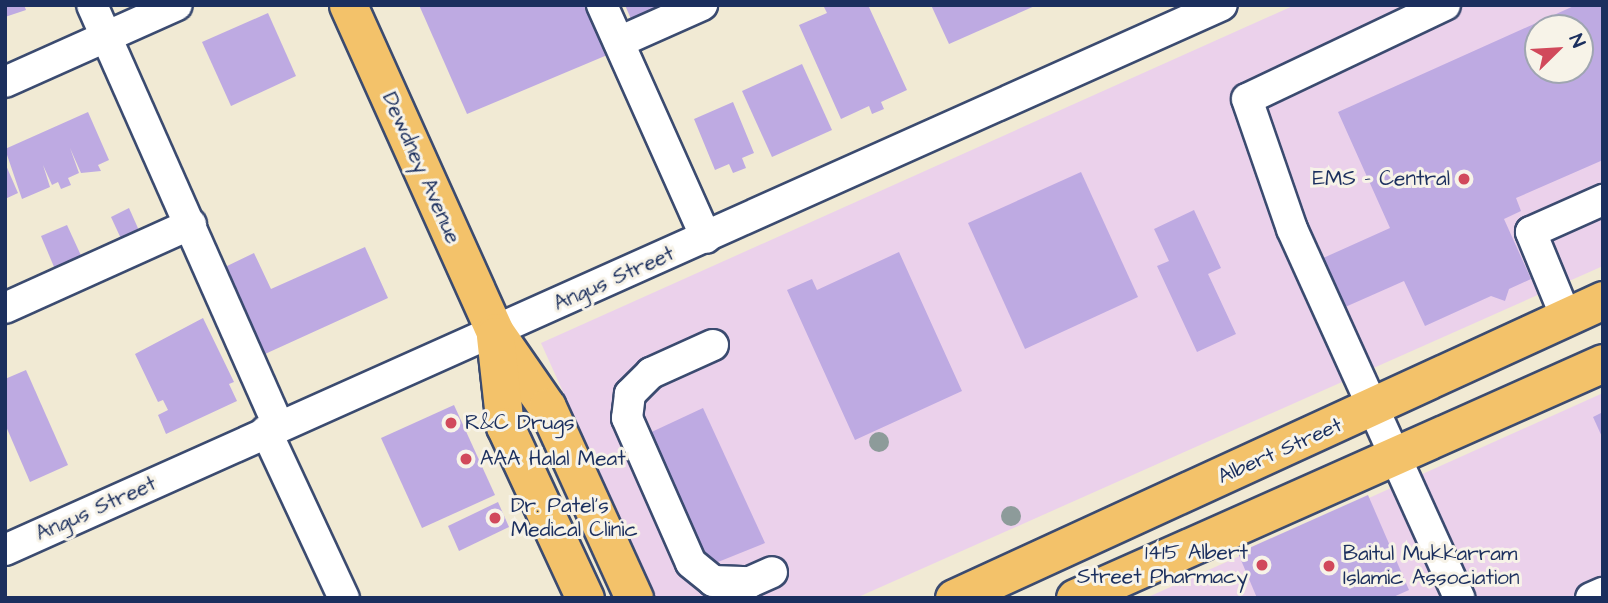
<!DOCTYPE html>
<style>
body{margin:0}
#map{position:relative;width:1608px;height:603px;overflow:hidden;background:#f1ead4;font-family:"Architects Daughter",sans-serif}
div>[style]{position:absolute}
.built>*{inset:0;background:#ebd1eb}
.building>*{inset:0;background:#beaae2}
.roads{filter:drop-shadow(2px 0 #3b4b70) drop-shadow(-2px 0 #3b4b70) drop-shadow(0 2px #3b4b70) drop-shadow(0 -2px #3b4b70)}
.minor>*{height:30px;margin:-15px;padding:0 15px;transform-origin:15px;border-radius:15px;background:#fff}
.major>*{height:37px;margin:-18.5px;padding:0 18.5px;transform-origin:18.5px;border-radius:18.5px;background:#f3c26a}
.trees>*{width:20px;height:20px;margin:-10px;border-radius:50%;background:#8d9b9a}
.dots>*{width:19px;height:19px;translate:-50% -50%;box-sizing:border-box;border:4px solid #f7f3e8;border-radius:50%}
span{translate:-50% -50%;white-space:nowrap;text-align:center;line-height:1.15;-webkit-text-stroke:6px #f7f3e8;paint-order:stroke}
.street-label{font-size:21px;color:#1b2f5e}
.poi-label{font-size:21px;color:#1b2f5e}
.right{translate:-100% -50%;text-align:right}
.left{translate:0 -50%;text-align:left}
.frame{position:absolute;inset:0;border:7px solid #1b2f5e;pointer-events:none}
.north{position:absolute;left:1524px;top:14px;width:70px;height:70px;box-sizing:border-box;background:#f7f3e8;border:2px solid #9fa5b1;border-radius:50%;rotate:66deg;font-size:19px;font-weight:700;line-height:28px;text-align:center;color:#1b2f5e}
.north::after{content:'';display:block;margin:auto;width:24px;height:32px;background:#d1495b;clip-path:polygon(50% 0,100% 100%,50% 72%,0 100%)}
</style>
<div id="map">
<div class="built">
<div style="clip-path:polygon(evenodd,1295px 5px,1603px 5px,1603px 266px,856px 598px,656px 598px,541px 343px,1295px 5px,1538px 28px,1580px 28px,1580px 70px,1538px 70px,1538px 28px)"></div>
<div style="clip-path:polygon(1603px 393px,1603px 598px,1146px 598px)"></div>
</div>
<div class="building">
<div style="clip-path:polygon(5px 5px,24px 5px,26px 10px,5px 17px)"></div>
<div style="clip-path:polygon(419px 5px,591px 5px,612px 53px,467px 114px)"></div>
<div style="clip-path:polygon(625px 5px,660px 5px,631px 19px)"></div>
<div style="clip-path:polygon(823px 5px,868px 5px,907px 90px,881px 102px,884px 109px,872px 114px,869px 106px,841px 119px,799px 25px,827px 13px)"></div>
<div style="clip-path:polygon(931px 5px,1037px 5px,949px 44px)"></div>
<div style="clip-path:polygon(evenodd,1576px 5px,1603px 5px,1603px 160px,1516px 198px,1521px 211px,1504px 219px,1531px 279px,1509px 289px,1505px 301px,1491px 296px,1425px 326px,1404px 281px,1343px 308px,1321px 259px,1390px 228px,1338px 112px,1576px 5px,1538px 28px,1580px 28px,1580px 70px,1538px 70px,1538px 28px)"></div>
<div style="clip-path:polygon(268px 13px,296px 76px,231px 106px,202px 42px)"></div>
<div style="clip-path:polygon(802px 64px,832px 130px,772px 157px,742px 91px)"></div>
<div style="clip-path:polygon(733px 102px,754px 153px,742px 158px,746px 168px,733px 173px,729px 164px,715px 170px,694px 119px)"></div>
<div style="clip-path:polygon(88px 112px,109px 160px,98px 165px,101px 171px,81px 173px,70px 148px,79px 173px,68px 178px,71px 185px,61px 189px,58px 182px,52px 185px,43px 165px,50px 187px,22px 199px,5px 149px)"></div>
<div style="clip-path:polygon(5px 163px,18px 193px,5px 199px)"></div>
<div style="clip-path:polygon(1081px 172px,1138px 297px,1025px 349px,968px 223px)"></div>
<div style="clip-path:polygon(129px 208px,141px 235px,123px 243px,111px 217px)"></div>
<div style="clip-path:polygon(1194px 210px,1221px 268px,1208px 274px,1236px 334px,1197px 352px,1157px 266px,1169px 261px,1154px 229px)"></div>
<div style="clip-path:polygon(67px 225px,84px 262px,57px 274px,41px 236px)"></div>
<div style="clip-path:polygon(365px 247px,388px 298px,265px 354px,225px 267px,254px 253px,271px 289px)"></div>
<div style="clip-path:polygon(899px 252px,962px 391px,855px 440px,787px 290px,812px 279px,817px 290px)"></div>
<div style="clip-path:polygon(203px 318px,234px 382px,229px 384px,237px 401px,166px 434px,158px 415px,168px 410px,163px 400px,158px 402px,135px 354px)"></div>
<div style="clip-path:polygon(26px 370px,68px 465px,30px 482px,5px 424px,5px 379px)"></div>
<div style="clip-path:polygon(454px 405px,495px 495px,422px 528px,381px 438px)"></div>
<div style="clip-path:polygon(703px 408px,765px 543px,718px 562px,693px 548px,643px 436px)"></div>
<div style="clip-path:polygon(1603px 412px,1603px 439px,1593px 417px)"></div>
<div style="clip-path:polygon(1368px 495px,1409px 590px,1391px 598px,1257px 598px,1238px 553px)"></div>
<div style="clip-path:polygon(498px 502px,509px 527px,459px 551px,448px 526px)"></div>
</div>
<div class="roads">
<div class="minor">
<div style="left:92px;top:5px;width:461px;rotate:66.1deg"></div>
<div style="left:602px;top:5px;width:255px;rotate:65.9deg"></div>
<div style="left:1445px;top:5px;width:219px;rotate:154.6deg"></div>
<div style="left:1247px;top:99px;width:138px;rotate:70.9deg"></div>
<div style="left:1292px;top:229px;width:405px;rotate:65.6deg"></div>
<div style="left:619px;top:42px;width:91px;rotate:-24deg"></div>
<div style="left:5px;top:82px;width:188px;rotate:-24.1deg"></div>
<div style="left:5px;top:308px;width:204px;rotate:-24.3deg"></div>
<div style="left:1566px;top:317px;width:92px;rotate:-112.4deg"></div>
<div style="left:1531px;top:232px;width:79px;rotate:-24deg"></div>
<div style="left:713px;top:345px;width:68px;rotate:155.7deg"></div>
<div style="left:651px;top:373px;width:30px;rotate:135deg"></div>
<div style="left:630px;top:394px;width:24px;rotate:97deg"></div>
<div style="left:627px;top:418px;width:158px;rotate:66.2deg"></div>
<div style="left:691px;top:563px;width:28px;rotate:39deg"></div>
<div style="left:713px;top:581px;width:37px;rotate:2deg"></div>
<div style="left:750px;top:582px;width:24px;rotate:-24deg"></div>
<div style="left:266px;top:431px;width:184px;rotate:65deg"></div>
<div style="left:5px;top:550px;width:1333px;rotate:-24.12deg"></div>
<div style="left:1591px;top:598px;width:13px;rotate:-23deg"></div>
</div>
<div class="major">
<div style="left:348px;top:5px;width:359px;rotate:65.8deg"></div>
<div style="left:495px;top:332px;width:91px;rotate:55.3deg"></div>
<div style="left:547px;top:407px;width:210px;rotate:65.5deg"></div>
<div style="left:495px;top:336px;width:91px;rotate:83.7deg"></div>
<div style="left:505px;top:426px;width:190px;rotate:65.1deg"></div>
<div style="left:954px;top:598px;width:714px;rotate:-24.66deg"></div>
<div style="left:1075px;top:598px;width:578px;rotate:-23.99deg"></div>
</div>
</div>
<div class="trees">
<div style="left:879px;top:442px"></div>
<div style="left:1011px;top:516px"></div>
</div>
<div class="dots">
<div style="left:1464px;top:179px;background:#d1495b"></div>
<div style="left:451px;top:423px;background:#d1495b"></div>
<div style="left:466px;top:459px;background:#d1495b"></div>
<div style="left:495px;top:518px;background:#d1495b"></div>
<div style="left:1262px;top:565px;background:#d1495b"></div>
<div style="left:1329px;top:566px;background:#d1495b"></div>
</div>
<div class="street-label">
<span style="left:421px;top:168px;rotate:66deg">Dewdney Avenue</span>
<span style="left:614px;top:279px;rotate:-24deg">Angus Street</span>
<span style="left:1280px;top:451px;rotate:-24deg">Albert Street</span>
<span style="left:96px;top:509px;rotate:-24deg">Angus Street</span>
</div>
<div class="poi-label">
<span class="right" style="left:1450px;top:179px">EMS - Central</span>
<span class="left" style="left:465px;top:423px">R&amp;C Drugs</span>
<span class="left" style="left:480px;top:459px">AAA Halal Meat</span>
<span class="left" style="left:511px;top:518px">Dr. Patel's<br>Medical Clinic</span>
<span class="right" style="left:1248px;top:565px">1415 Albert<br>Street Pharmacy</span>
<span class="left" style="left:1343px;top:566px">Baitul Mukkarram<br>Islamic Association</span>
</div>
<div class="frame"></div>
<div class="north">N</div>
</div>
